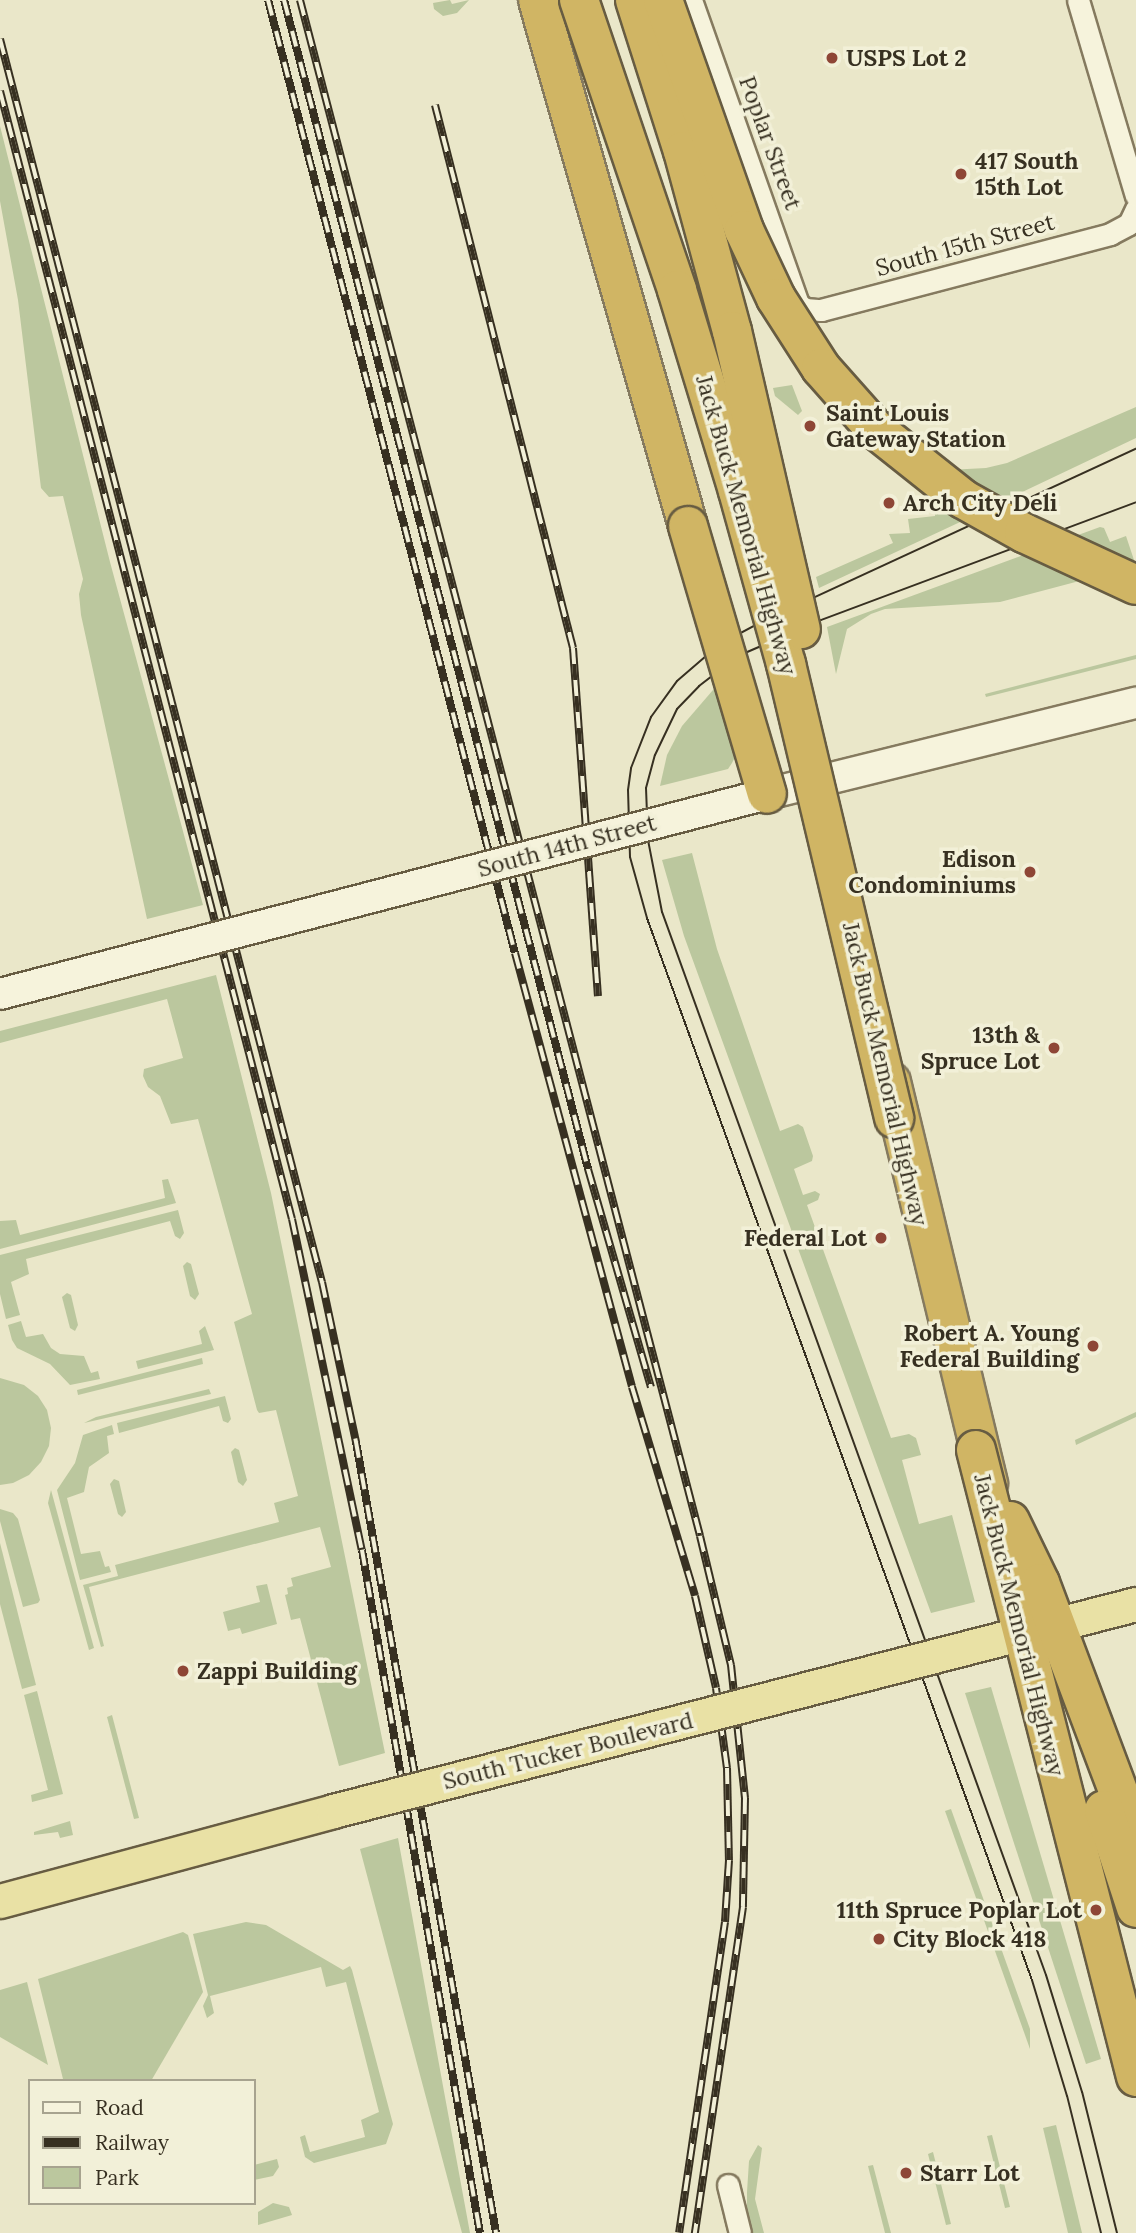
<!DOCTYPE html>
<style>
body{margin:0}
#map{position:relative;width:1136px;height:2233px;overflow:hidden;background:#eae7c9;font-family:Lora,serif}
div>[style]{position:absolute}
.green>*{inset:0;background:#bbc79e}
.roads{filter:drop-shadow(2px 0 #857a5f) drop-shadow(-2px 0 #857a5f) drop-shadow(0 2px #857a5f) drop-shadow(0 -2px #857a5f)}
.street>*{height:21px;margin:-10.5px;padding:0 10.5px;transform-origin:10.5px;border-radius:10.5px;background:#f6f3dc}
.secondary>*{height:30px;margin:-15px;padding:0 15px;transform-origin:15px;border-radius:15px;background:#f6f3dc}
.highway>*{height:38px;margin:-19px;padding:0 19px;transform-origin:19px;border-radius:19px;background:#d0b564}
.tram>*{height:2px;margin:-1px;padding:0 1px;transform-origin:1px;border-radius:1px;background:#373021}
.rail>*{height:8px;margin-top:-4px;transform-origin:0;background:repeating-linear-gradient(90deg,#f2f0d8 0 16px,#373021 0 32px);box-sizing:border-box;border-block:2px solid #373021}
.bridges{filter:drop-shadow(2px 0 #675c42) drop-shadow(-2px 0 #675c42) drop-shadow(0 2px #675c42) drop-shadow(0 -2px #675c42)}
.secondary-bridge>*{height:30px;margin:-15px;padding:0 15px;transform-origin:15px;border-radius:15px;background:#f6f3dc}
.primary-bridge>*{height:33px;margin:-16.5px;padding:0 16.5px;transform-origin:16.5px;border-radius:16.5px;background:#e9e1a5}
.highway-bridge>*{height:38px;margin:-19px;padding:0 19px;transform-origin:19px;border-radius:19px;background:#d0b564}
.dots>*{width:19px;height:19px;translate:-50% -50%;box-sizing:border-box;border:4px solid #f2f0d8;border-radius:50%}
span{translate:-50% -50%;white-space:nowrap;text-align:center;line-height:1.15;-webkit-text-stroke:7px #f2f0d8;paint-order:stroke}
.poi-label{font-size:23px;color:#373021;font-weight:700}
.left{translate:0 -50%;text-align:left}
.right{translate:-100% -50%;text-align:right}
.street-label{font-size:23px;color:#373021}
.legend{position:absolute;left:28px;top:2079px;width:228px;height:126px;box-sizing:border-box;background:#f2f0d8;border:2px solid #a7a38f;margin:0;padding:9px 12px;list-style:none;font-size:21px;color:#373021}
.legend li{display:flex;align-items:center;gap:14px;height:35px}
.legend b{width:35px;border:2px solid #a7a38f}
</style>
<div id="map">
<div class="green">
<div style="clip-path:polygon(450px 0,452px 4px,469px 0,457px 13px,443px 16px,434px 9px,433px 3px)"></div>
<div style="clip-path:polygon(0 126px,110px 562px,203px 905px,147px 919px,81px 615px,79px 594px,83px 579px,63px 496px,49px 497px,41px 488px,18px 300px,0 201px)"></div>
<div style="clip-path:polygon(792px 385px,802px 411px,798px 415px,775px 396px,773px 388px)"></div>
<div style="clip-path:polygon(1136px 407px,1136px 438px,999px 503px,948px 470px,986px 468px,1007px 463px)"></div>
<div style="clip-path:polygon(934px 490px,973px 516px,819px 588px,816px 577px,893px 543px,889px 534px,910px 533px,908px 519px,935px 516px)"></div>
<div style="clip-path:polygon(1100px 527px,1104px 528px,1110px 542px,1126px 536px,1136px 566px,1000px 602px,885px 609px,871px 614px,847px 629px,836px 674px,827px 627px)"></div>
<div style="clip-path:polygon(1136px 655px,1136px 659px,986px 697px,985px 694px)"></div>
<div style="clip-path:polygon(719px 683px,736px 755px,732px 763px,728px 769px,660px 786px,667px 755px,682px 726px)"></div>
<div style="clip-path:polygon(692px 853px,717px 949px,780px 1131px,798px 1124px,803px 1127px,813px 1156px,812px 1161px,794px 1169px,803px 1195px,815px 1191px,820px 1194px,818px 1200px,807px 1205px,891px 1438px,909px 1434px,916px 1438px,921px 1455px,902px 1460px,919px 1524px,952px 1515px,975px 1602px,931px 1613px,684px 936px,662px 860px)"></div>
<div style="clip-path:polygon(216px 975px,271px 1193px,385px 1753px,339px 1766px,300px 1618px,291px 1620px,285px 1595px,288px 1594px,287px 1588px,293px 1586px,291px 1578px,331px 1567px,320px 1527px,89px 1587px,104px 1646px,101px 1647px,83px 1585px,118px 1576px,115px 1565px,279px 1522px,274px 1503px,298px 1496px,276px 1410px,259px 1413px,257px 1410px,234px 1322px,252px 1314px,198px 1119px,171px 1124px,160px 1096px,148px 1087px,143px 1076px,144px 1069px,183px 1058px,167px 999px,0 1043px,0 1031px)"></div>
<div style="clip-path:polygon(168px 1179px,176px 1203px,0 1249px,0 1221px,16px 1220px,20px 1235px,165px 1198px,162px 1180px)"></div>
<div style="clip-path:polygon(178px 1210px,184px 1233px,180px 1239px,175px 1236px,170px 1221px,26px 1259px,29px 1274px,11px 1282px,20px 1315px,6px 1319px,0 1294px,0 1255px)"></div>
<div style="clip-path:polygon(187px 1262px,191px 1264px,199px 1294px,195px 1300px,190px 1296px,183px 1266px)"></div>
<div style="clip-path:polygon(67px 1293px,71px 1295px,78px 1325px,75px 1331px,70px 1328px,62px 1297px)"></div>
<div style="clip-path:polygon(21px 1321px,26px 1337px,43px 1334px,51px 1348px,60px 1354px,84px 1356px,91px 1373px,98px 1371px,100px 1379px,70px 1385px,50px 1364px,17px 1348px,12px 1340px,8px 1325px)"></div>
<div style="clip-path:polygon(205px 1326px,214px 1350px,138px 1369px,136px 1361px,202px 1344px,199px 1331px)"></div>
<div style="clip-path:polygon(202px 1358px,203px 1364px,78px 1395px,77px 1390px)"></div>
<div style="clip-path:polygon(0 1378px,24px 1385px,38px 1396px,47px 1410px,51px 1428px,49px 1446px,41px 1462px,29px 1475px,13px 1483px,0 1485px)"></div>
<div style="clip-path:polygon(209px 1389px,211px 1394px,84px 1423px,96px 1417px)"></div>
<div style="clip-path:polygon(225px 1396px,231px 1419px,228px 1423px,223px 1421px,219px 1406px,119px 1433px,117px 1423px)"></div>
<div style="clip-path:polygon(1136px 1412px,1136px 1417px,1076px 1445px,1075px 1440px)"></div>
<div style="clip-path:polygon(112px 1425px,114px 1434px,107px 1436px,109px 1453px,89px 1467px,84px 1492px,67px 1498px,81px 1554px,100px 1551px,105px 1567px,109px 1566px,111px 1572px,80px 1580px,57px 1490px,75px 1463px,83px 1435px)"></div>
<div style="clip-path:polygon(235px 1448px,239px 1450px,247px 1480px,243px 1486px,238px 1482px,231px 1452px)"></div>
<div style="clip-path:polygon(114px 1479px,119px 1481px,126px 1512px,122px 1517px,118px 1514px,110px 1484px)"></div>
<div style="clip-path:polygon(51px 1490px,94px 1648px,89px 1650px,48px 1503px)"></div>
<div style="clip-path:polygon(0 1509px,13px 1513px,18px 1519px,40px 1600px,38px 1603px,23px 1607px,0 1521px)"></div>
<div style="clip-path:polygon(0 1543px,36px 1685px,22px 1689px,0 1604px)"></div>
<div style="clip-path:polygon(267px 1584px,277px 1624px,242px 1634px,240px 1628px,228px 1631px,223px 1612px,260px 1602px,256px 1586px)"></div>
<div style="clip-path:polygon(991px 1687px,1101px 2059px,1086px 2064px,965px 1693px)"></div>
<div style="clip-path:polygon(37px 1691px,63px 1794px,32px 1802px,31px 1795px,48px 1790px,24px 1695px)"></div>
<div style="clip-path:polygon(112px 1715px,139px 1818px,134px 1819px,107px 1717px)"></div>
<div style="clip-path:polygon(951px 1809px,1030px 2029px,1030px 2049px,945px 1811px)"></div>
<div style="clip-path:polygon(70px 1821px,73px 1835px,60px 1838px,58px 1832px,34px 1835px,34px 1832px)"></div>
<div style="clip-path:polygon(398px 1838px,443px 2086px,470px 2233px,462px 2233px,360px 1849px)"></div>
<div style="clip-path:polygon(246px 1922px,266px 1925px,343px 1970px,350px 1966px,352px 1970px,393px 2124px,386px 2144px,314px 2163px,305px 2157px,300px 2137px,305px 2135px,310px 2152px,365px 2137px,361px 2120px,379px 2112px,346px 1982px,326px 1987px,321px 1967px,210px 1996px,214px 2013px,207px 2018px,203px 2006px,208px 1995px,193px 1934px)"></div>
<div style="clip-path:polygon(183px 1932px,188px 1935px,203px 1992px,151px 2081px,63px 2079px,38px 1979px)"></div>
<div style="clip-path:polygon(27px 1982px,48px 2065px,0 2037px,0 1990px)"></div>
<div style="clip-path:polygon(1056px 2125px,1082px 2233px,1068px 2233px,1043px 2128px)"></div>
<div style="clip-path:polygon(992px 2135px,1010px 2207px,1005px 2208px,987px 2136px)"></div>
<div style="clip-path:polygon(758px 2145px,762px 2148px,755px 2199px,764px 2233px,751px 2233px,747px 2221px,747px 2192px,749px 2161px)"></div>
<div style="clip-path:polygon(933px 2152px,951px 2224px,946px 2225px,928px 2154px)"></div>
<div style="clip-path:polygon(277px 2159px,279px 2167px,273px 2176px,254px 2180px,254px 2165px)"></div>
<div style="clip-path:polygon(873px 2165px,891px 2233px,885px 2233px,868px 2166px)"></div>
<div style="clip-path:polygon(273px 2203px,289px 2207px,292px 2215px,258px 2225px,258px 2212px)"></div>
</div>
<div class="roads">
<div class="street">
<div style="left:691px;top:0;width:322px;rotate:70.6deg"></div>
<div style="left:798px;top:304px;width:9px;rotate:36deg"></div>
<div style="left:805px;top:309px;width:16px;rotate:4deg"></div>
<div style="left:821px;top:310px;width:299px;rotate:-14.7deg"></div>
<div style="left:1110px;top:234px;width:21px;rotate:-28deg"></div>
<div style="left:1129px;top:224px;width:17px;rotate:-65deg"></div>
<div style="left:1078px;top:0;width:204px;rotate:73.5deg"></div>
<div style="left:728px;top:2185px;width:49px;rotate:76deg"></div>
</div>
<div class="secondary">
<div style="left:767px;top:794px;width:380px;rotate:-13.9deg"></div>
</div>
<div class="highway">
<div style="left:538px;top:0;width:547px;rotate:74.08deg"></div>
<div style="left:891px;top:1082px;width:413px;rotate:76.4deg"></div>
</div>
</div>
<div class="tram">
<div style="left:1101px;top:2233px;width:141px;rotate:-103.9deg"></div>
<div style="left:1067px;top:2096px;width:121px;rotate:-106.8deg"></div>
<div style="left:1032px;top:1980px;width:1130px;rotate:-109.93deg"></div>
<div style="left:647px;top:918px;width:63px;rotate:-105.6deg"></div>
<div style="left:630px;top:857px;width:67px;rotate:-91.7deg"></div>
<div style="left:628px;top:790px;width:22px;rotate:-82deg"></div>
<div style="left:631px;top:768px;width:55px;rotate:-68.6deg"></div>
<div style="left:651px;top:717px;width:44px;rotate:-54.2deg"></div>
<div style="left:677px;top:681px;width:57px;rotate:-40.7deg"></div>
<div style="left:720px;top:644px;width:47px;rotate:-28.2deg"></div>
<div style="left:761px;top:622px;width:413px;rotate:-24.8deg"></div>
<div style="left:1117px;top:2233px;width:145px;rotate:-103.9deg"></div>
<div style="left:1082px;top:2092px;width:122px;rotate:-107.1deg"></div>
<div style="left:1046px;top:1975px;width:1130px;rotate:-109.86deg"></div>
<div style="left:662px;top:912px;width:73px;rotate:-101deg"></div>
<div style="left:648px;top:840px;width:52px;rotate:-92.2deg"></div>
<div style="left:646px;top:788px;width:34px;rotate:-75deg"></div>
<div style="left:655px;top:755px;width:51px;rotate:-64.4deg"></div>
<div style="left:677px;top:709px;width:32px;rotate:-46deg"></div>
<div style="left:699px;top:686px;width:49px;rotate:-37.6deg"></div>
<div style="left:738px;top:656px;width:90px;rotate:-23.4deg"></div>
<div style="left:821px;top:620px;width:336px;rotate:-20.5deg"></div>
</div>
<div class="rail">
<div style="left:268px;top:0;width:984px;rotate:75.47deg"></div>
<div style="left:515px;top:953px;width:449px;rotate:74.9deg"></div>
<div style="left:632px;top:1387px;width:218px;rotate:73.2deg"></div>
<div style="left:695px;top:1596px;width:94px;rotate:77.1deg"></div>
<div style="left:716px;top:1688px;width:81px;rotate:82.2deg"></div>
<div style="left:727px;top:1768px;width:92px;rotate:88.8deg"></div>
<div style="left:729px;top:1860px;width:62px;rotate:93.7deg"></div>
<div style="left:725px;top:1922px;width:314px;rotate:98.4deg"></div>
<div style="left:284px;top:0;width:1208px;rotate:75.42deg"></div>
<div style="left:588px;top:1169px;width:227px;rotate:73.9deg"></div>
<div style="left:300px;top:0;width:1587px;rotate:75.4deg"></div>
<div style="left:700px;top:1536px;width:133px;rotate:76.5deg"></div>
<div style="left:731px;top:1665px;width:134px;rotate:84deg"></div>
<div style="left:745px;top:1798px;width:109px;rotate:91.1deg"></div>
<div style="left:743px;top:1907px;width:330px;rotate:98.4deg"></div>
<div style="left:0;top:39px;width:1284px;rotate:75.48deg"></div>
<div style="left:322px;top:1282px;width:164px;rotate:78deg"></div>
<div style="left:356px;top:1442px;width:803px;rotate:79.96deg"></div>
<div style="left:0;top:91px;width:1165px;rotate:75.49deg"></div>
<div style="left:292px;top:1219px;width:338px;rotate:78.1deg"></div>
<div style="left:362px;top:1550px;width:693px;rotate:80.2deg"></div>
<div style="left:435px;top:105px;width:560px;rotate:75.74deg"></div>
<div style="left:573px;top:648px;width:349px;rotate:85.9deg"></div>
</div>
<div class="bridges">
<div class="secondary-bridge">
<div style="left:0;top:994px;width:793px;rotate:-14.61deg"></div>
</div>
<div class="primary-bridge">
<div style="left:0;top:1901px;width:345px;rotate:-15.1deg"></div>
<div style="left:333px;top:1811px;width:829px;rotate:-14.46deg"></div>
</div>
<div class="highway-bridge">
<div style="left:579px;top:0;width:306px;rotate:71.3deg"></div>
<div style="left:677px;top:290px;width:210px;rotate:73.1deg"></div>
<div style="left:738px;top:491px;width:180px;rotate:74.5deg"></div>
<div style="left:786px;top:664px;width:467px;rotate:76.6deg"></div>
<div style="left:635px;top:0;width:158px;rotate:72.4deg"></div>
<div style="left:683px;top:151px;width:187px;rotate:74.8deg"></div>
<div style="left:732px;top:331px;width:306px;rotate:77deg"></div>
<div style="left:663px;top:0;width:244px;rotate:70.6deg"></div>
<div style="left:744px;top:230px;width:75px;rotate:64.8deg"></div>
<div style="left:776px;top:298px;width:83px;rotate:57.3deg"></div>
<div style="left:821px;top:368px;width:81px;rotate:48.5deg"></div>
<div style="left:875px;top:429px;width:112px;rotate:38.5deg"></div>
<div style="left:963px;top:499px;width:70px;rotate:29.1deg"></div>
<div style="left:1024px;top:533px;width:123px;rotate:24.9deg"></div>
<div style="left:688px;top:526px;width:279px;rotate:73.6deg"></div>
<div style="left:976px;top:1450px;width:647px;rotate:75.68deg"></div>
<div style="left:1010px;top:1521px;width:69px;rotate:64.2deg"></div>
<div style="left:1040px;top:1583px;width:272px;rotate:69.4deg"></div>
<div style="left:1104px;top:1810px;width:103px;rotate:71.9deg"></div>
</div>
</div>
<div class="dots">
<div style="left:832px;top:58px;background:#8e4636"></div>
<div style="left:961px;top:174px;background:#8e4636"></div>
<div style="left:810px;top:426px;background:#8e4636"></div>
<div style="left:889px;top:503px;background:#8e4636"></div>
<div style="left:1030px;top:872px;background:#8e4636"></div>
<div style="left:1054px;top:1048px;background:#8e4636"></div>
<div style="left:881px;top:1238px;background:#8e4636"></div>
<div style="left:1093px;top:1346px;background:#8e4636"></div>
<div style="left:183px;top:1671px;background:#8e4636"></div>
<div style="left:1096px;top:1910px;background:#8e4636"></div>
<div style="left:879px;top:1939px;background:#8e4636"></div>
<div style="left:906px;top:2173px;background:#8e4636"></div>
</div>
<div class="poi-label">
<span class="left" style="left:846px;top:58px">USPS Lot 2</span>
<span class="left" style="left:975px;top:174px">417 South<br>15th Lot</span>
<span class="left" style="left:826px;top:426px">Saint Louis<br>Gateway Station</span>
<span class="left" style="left:903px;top:503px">Arch City Deli</span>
<span class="right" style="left:1016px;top:872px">Edison<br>Condominiums</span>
<span class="right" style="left:1040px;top:1048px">13th &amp;<br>Spruce Lot</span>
<span class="right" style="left:867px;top:1238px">Federal Lot</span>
<span class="right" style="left:1079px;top:1346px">Robert A. Young<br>Federal Building</span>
<span class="left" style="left:197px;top:1671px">Zappi Building</span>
<span class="right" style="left:1082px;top:1910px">11th Spruce Poplar Lot</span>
<span class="left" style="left:893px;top:1939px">City Block 418</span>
<span class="left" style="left:920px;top:2173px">Starr Lot</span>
</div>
<div class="street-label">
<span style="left:770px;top:143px;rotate:70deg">Poplar Street</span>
<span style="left:965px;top:245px;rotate:-15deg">South 15th Street</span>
<span style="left:746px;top:525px;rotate:74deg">Jack Buck Memorial Highway</span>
<span style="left:567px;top:846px;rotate:-15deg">South 14th Street</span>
<span style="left:885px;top:1074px;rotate:77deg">Jack Buck Memorial Highway</span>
<span style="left:1019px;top:1625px;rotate:76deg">Jack Buck Memorial Highway</span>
<span style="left:568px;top:1751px;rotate:-14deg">South Tucker Boulevard</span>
</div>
<ul class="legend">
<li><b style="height:9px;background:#f6f3dc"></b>Road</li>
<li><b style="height:9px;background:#373021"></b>Railway</li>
<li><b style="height:19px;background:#bbc79e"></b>Park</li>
</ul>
</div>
